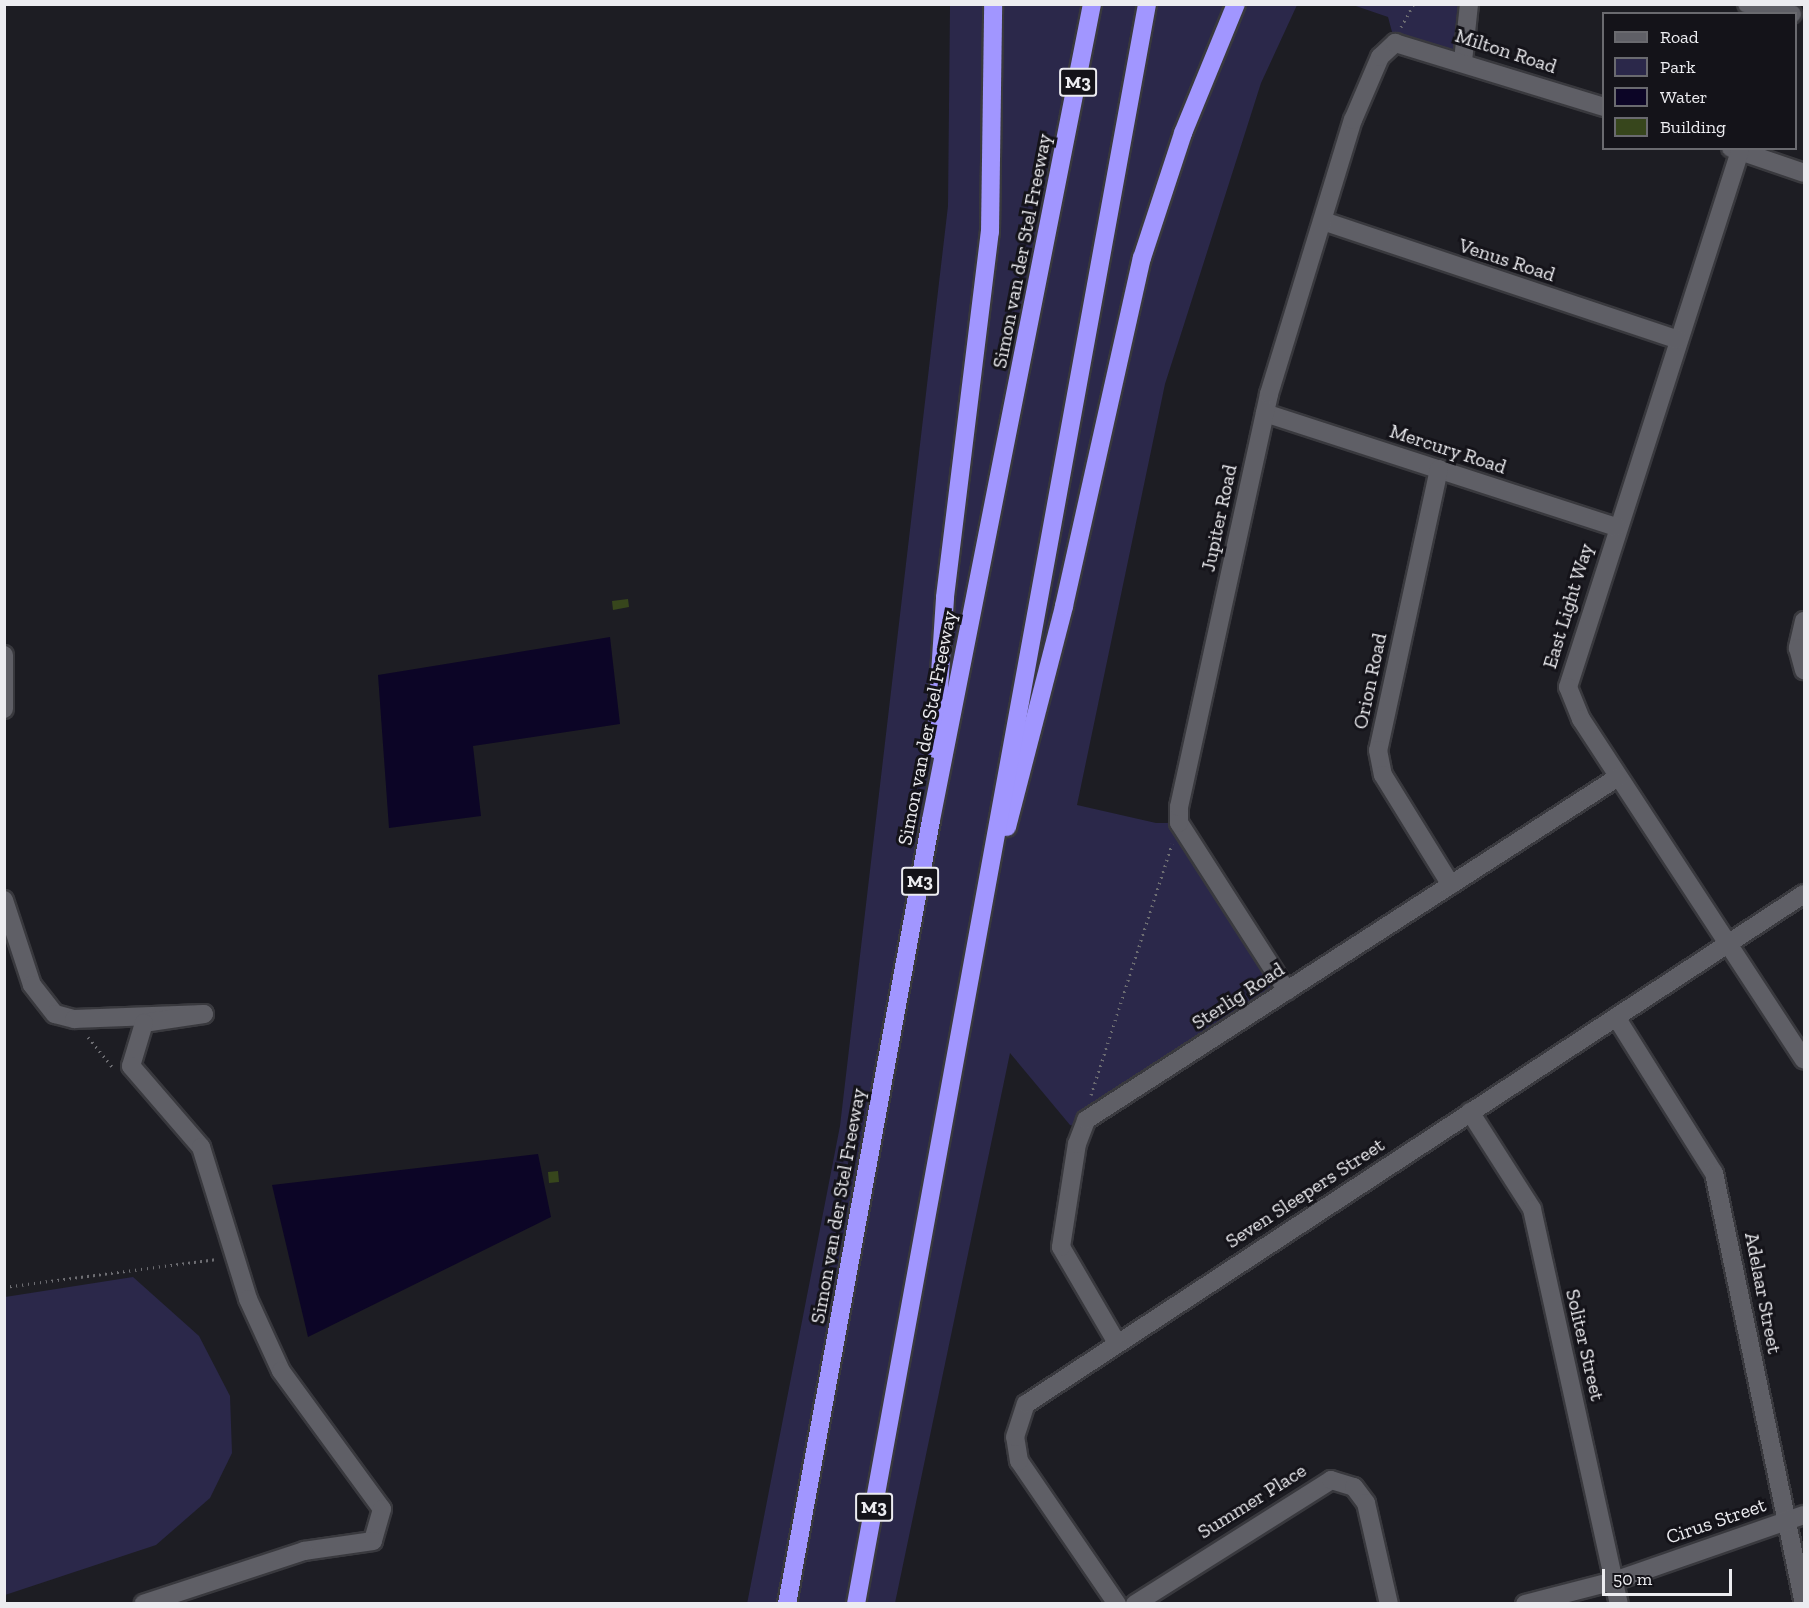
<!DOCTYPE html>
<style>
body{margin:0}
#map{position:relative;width:1809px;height:1608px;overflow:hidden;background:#1d1d23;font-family:"Zilla Slab",serif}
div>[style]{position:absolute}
.green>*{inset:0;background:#2b284a}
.water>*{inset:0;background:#0c0526}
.building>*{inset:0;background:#37461c}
.path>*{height:3px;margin-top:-1.5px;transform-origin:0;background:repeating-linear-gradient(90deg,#6d6d72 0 1.5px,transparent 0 6px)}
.roads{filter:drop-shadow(2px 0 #39393e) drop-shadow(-2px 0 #39393e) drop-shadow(0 2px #39393e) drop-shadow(0 -2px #39393e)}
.minor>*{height:18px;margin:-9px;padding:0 9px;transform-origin:9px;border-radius:9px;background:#5f5f66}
.highway>*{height:18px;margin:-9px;padding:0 9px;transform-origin:9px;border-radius:9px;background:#a196ff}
span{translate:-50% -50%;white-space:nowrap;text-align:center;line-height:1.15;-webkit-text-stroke:6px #141319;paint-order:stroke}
.shield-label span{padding:2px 4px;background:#141319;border:2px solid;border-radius:4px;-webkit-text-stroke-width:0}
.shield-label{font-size:18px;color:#ececf0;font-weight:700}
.street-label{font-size:20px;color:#ececf0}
.frame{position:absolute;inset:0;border:6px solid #ececf0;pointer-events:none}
.legend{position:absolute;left:1602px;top:12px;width:195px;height:138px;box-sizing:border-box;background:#141319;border:2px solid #6a6a6f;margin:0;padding:8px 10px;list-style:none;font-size:18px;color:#ececf0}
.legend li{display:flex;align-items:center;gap:12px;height:30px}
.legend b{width:30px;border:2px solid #6a6a6f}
.scale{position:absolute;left:1602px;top:1569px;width:130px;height:27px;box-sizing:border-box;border:3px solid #ececf0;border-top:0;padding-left:8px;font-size:18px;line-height:21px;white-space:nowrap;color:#ececf0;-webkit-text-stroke:4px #141319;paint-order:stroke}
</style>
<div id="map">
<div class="green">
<div style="clip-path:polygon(950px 5px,1297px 5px,1261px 83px,1165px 384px,1077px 805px,1156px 823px,1179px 823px,1287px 991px,1080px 1127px,1070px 1125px,1010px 1053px,895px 1603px,747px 1604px,840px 1126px,948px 206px)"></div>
<div style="clip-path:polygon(1353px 5px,1469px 5px,1463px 61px,1395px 43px,1388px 17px)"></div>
<div style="clip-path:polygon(133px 1277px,199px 1336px,230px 1396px,232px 1453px,210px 1498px,156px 1545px,5px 1595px,5px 1297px)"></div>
</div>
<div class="water">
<div style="clip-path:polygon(610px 637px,620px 724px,473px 746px,481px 816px,389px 828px,378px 675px)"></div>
<div style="clip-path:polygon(538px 1154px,551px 1217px,308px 1337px,272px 1185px)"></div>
</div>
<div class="building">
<div style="clip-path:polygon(628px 599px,629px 607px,613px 610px,612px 601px)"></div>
<div style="clip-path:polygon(558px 1171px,559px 1182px,549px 1183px,548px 1172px)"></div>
</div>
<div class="path">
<div style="left:1401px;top:27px;width:26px;rotate:-61deg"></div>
<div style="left:88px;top:1037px;width:41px;rotate:50.9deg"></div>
<div style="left:1091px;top:1095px;width:264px;rotate:-72.1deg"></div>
<div style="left:4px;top:1287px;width:215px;rotate:-7.5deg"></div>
</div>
<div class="roads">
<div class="minor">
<div style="left:1747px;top:4px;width:46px;rotate:12.5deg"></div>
<div style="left:1463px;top:61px;width:57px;rotate:-84deg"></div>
<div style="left:1731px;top:148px;width:77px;rotate:18.9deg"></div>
<div style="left:1740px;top:151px;width:563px;rotate:107.79deg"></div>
<div style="left:1568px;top:687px;width:35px;rotate:68deg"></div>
<div style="left:1581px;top:719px;width:407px;rotate:56.8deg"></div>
<div style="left:1323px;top:221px;width:374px;rotate:18.5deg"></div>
<div style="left:1265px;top:413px;width:369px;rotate:18deg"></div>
<div style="left:1439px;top:469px;width:288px;rotate:102.2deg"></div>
<div style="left:1378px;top:750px;width:25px;rotate:79deg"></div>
<div style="left:1383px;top:775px;width:129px;rotate:58.3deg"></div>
<div style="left:1804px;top:621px;width:28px;rotate:103deg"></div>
<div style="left:1798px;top:648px;width:23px;rotate:75deg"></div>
<div style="left:4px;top:655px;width:54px;rotate:90deg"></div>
<div style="left:4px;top:900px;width:89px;rotate:71.8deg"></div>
<div style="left:32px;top:985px;width:37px;rotate:52deg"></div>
<div style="left:55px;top:1014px;width:20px;rotate:15deg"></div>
<div style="left:74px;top:1019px;width:130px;rotate:-2.2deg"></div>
<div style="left:204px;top:1014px;width:61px;rotate:171.5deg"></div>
<div style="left:144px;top:1023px;width:45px;rotate:106.8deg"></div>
<div style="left:131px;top:1066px;width:107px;rotate:49.2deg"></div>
<div style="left:201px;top:1147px;width:159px;rotate:72.8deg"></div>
<div style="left:248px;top:1299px;width:79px;rotate:65.4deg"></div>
<div style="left:281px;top:1371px;width:171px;rotate:53.8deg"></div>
<div style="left:382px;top:1509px;width:33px;rotate:106deg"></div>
<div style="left:373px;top:1541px;width:70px;rotate:171.8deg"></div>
<div style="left:304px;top:1551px;width:169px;rotate:161.8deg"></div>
<div style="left:1287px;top:991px;width:200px;rotate:-122.7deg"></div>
<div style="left:1179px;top:823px;width:16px;rotate:-90deg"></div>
<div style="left:1179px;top:807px;width:423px;rotate:-77.7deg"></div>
<div style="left:1269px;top:394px;width:287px;rotate:-73deg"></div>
<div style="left:1353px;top:120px;width:69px;rotate:-66.8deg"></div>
<div style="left:1380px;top:57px;width:21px;rotate:-43deg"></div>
<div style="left:1395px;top:43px;width:219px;rotate:17deg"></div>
<div style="left:1616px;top:1017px;width:184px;rotate:57.9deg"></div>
<div style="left:1714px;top:1173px;width:440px;rotate:78.2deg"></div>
<div style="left:1470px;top:1112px;width:115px;rotate:57.4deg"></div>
<div style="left:1532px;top:1209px;width:404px;rotate:77.6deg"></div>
<div style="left:1117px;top:1343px;width:111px;rotate:-120.3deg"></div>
<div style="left:1061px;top:1247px;width:104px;rotate:-81.2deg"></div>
<div style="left:1077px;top:1144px;width:26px;rotate:-69deg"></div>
<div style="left:1086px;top:1120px;width:633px;rotate:-32.81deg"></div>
<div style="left:1117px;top:1604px;width:173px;rotate:-124.4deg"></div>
<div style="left:1019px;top:1461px;width:24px;rotate:-99deg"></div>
<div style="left:1015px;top:1437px;width:35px;rotate:-72deg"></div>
<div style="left:1026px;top:1404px;width:930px;rotate:-33.25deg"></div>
<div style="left:1135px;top:1604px;width:232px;rotate:-32.3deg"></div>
<div style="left:1331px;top:1480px;width:24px;rotate:17deg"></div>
<div style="left:1354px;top:1487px;width:20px;rotate:53deg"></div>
<div style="left:1366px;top:1503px;width:104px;rotate:77.2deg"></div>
<div style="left:1525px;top:1604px;width:92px;rotate:-14.5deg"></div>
<div style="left:1614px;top:1581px;width:201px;rotate:-19.2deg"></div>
</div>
<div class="highway">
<div style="left:935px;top:749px;width:152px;rotate:-86.2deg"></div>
<div style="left:945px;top:597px;width:368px;rotate:-83deg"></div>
<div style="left:990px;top:232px;width:228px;rotate:-89.2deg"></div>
<div style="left:1007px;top:827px;width:228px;rotate:-75.5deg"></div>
<div style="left:1064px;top:606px;width:357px;rotate:-77.4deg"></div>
<div style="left:1142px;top:258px;width:132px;rotate:-71.8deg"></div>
<div style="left:1183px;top:133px;width:139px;rotate:-67.7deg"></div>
<div style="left:787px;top:1604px;width:797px;rotate:-79.59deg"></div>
<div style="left:931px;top:820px;width:832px;rotate:-78.84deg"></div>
<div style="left:856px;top:1604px;width:1626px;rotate:-79.69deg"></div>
</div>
</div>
<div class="shield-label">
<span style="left:1078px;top:82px">M3</span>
<span style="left:920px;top:881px">M3</span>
<span style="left:874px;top:1507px">M3</span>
</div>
<div class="street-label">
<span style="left:1506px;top:51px;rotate:18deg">Milton Road</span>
<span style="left:1022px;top:251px;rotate:-79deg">Simon van der Stel Freeway</span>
<span style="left:1507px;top:260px;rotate:18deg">Venus Road</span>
<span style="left:1448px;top:449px;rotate:18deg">Mercury Road</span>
<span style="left:1219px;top:518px;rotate:-78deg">Jupiter Road</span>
<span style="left:1568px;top:606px;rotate:-73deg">East Light Way</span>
<span style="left:1370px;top:681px;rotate:-78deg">Orion Road</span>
<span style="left:927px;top:728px;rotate:-79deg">Simon van der Stel Freeway</span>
<span style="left:1238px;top:996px;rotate:-33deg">Sterlig Road</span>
<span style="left:1305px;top:1193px;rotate:-33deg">Seven Sleepers Street</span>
<span style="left:838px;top:1206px;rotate:-80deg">Simon van der Stel Freeway</span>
<span style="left:1763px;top:1293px;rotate:79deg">Adelaar Street</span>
<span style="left:1585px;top:1345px;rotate:77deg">Soliter Street</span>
<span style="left:1252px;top:1501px;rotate:-32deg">Summer Place</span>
<span style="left:1716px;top:1521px;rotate:-19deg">Cirus Street</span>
</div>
<div class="frame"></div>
<ul class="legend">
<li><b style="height:8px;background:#5f5f66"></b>Road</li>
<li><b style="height:16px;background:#2b284a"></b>Park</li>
<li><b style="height:16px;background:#0c0526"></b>Water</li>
<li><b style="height:16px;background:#37461c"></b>Building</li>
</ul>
<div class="scale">50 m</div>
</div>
